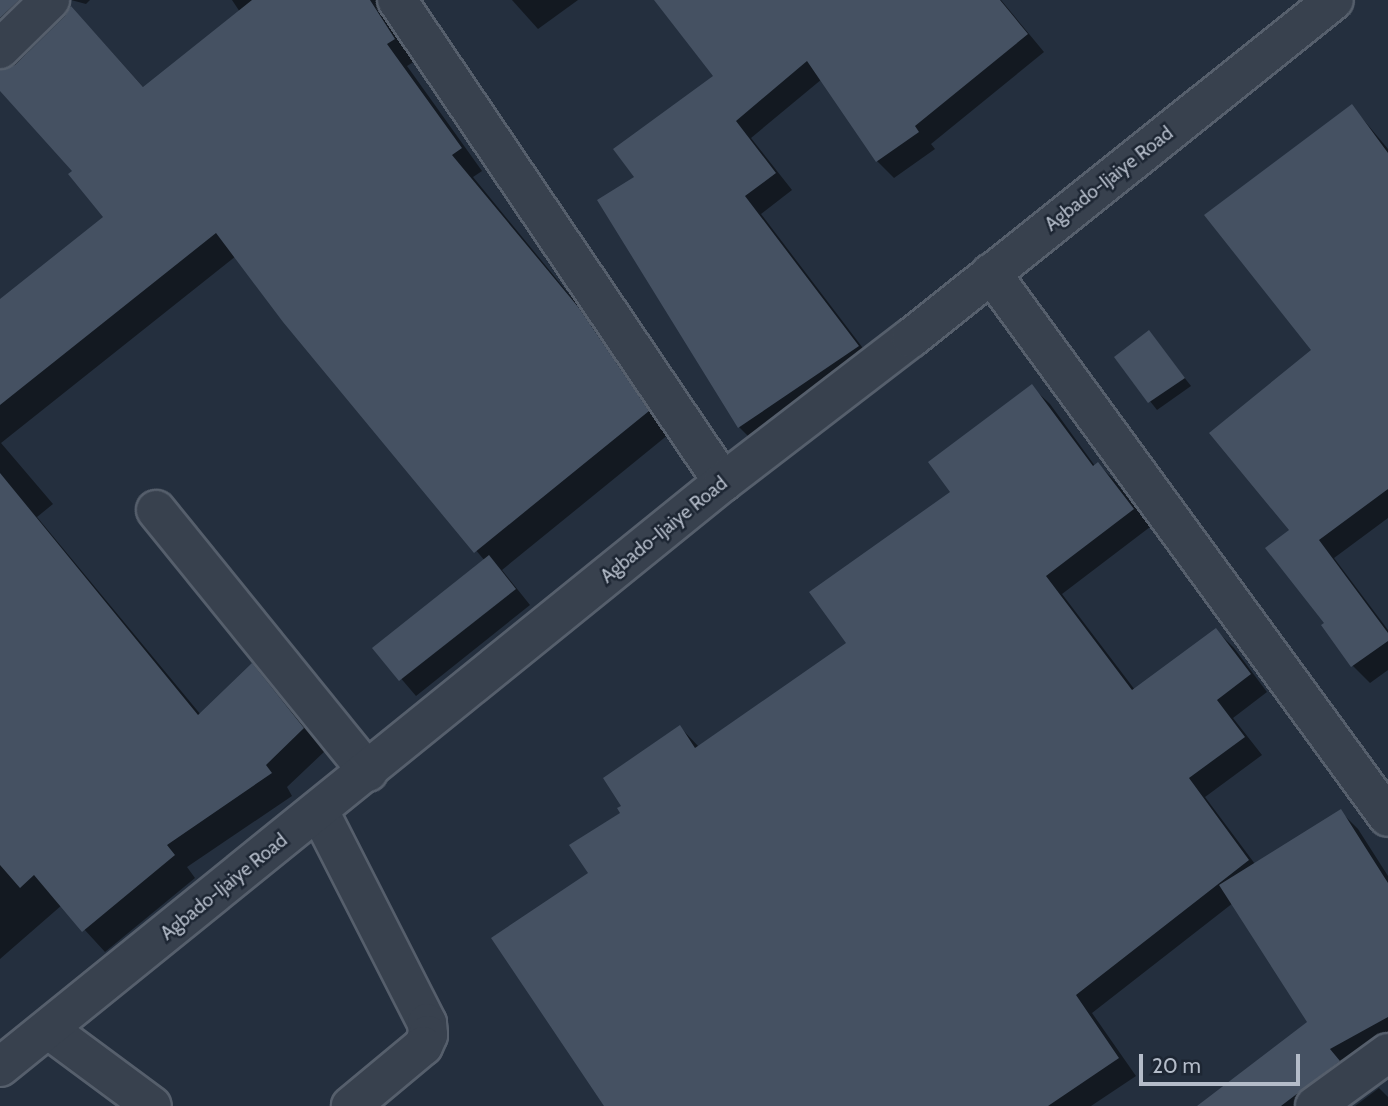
<!DOCTYPE html>
<style>
body{margin:0}
#map{position:relative;width:1388px;height:1106px;overflow:hidden;background:#242f3e;font-family:Cabin,sans-serif}
div>[style]{position:absolute}
.shadow>*{inset:0;background:#0007}
.building>*{inset:0;background:#455162}
.roads{filter:drop-shadow(2px 0 #565f6c) drop-shadow(-2px 0 #565f6c) drop-shadow(0 2px #565f6c) drop-shadow(0 -2px #565f6c)}
.minor>*{height:38px;margin:-19px;padding:0 19px;transform-origin:19px;border-radius:19px;background:#38414e}
span{translate:-50% -50%;white-space:nowrap;text-align:center;line-height:1.15;-webkit-text-stroke:5px #1d2633;paint-order:stroke}
.street-label{font-size:19px;color:#b4bcc9}
.scale{position:absolute;left:1139px;top:1054px;width:161px;height:32px;box-sizing:border-box;border:4px solid #b4bcc9;border-top:0;padding-left:9px;font-size:21px;line-height:24px;white-space:nowrap;color:#b4bcc9;-webkit-text-stroke:5px #1d2633;paint-order:stroke}
</style>
<div id="map">
<div class="shadow">
<div style="clip-path:polygon(0 0,65px 0,0 57px)"></div>
<div style="clip-path:polygon(71px 0,90px 0,86px 4px)"></div>
<div style="clip-path:polygon(232px 0,377px 0,415px 61px,407px 66px,482px 171px,473px 177px,600px 332px,669px 434px,502px 570px,530px 605px,416px 696px,375px 648px,485px 561px,284px 321px,236px 256px,1px 443px,53px 504px,37px 517px,201px 715px,252px 666px,325px 751px,287px 787px,292px 796px,187px 867px,195px 878px,105px 952px,62px 905px,0 959px,0 301px,106px 217px,10px 69px,67px 17px,92px 30px,144px 88px,240px 12px)"></div>
<div style="clip-path:polygon(512px 0,578px 0,538px 29px)"></div>
<div style="clip-path:polygon(656px 0,1001px 0,1044px 52px,931px 144px,935px 149px,894px 178px,877px 161px,822px 79px,751px 138px,792px 190px,761px 214px,875px 364px,756px 444px,739px 427px,715px 76px)"></div>
<div style="clip-path:polygon(1352px 106px,1388px 149px,1388px 518px,1334px 558px,1388px 630px,1388px 670px,1370px 683px,1353px 666px,1323px 626px,1327px 623px,1292px 530px,1314px 350px)"></div>
<div style="clip-path:polygon(1149px 333px,1191px 386px,1157px 410px,1116px 358px)"></div>
<div style="clip-path:polygon(1032px 387px,1050px 404px,1095px 466px,1098px 464px,1115px 481px,1150px 527px,1062px 594px,1135px 690px,1216px 630px,1234px 648px,1267px 692px,1233px 718px,1262px 755px,1205px 797px,1255px 864px,1340px 811px,1358px 829px,1388px 876px,1388px 1044px,1323px 1106px,1200px 1106px,1309px 1022px,1233px 903px,1092px 1013px,1136px 1076px,1091px 1106px,606px 1106px,591px 874px,622px 813px,680px 727px,699px 747px,848px 643px,952px 492px)"></div>
<div style="clip-path:polygon(1379px 1088px,1388px 1097px,1388px 1106px,1355px 1106px)"></div>
</div>
<div class="building">
<div style="clip-path:polygon(0 0,19px 0,0 18px)"></div>
<div style="clip-path:polygon(252px 0,370px 0,395px 39px,387px 44px,462px 148px,452px 155px,579px 308px,649px 411px,474px 553px,283px 322px,216px 233px,0 405px,0 299px,103px 217px,68px 174px,72px 171px,0 91px,0 70px,15px 65px,65px 16px,71px 6px,143px 87px)"></div>
<div style="clip-path:polygon(654px 0,1000px 0,1028px 34px,915px 126px,919px 132px,876px 162px,807px 61px,736px 121px,776px 173px,745px 196px,859px 346px,738px 428px,597px 200px,634px 177px,613px 149px,713px 76px)"></div>
<div style="clip-path:polygon(1352px 104px,1388px 153px,1388px 489px,1319px 540px,1388px 633px,1388px 641px,1351px 667px,1321px 625px,1324px 623px,1265px 548px,1289px 530px,1209px 433px,1311px 350px,1204px 215px)"></div>
<div style="clip-path:polygon(1149px 330px,1185px 378px,1148px 403px,1114px 357px)"></div>
<div style="clip-path:polygon(1032px 384px,1093px 466px,1098px 462px,1134px 509px,1046px 576px,1132px 690px,1216px 628px,1251px 674px,1217px 700px,1245px 737px,1189px 778px,1249px 860px,1076px 995px,1119px 1058px,1048px 1106px,604px 1106px,491px 938px,588px 873px,569px 845px,620px 813px,617px 808px,621px 806px,603px 778px,680px 725px,695px 748px,846px 643px,809px 592px,950px 492px,928px 462px)"></div>
<div style="clip-path:polygon(0 473px,198px 715px,252px 663px,304px 728px,266px 765px,272px 773px,167px 845px,175px 855px,82px 932px,34px 875px,20px 888px,0 865px)"></div>
<div style="clip-path:polygon(489px 555px,516px 589px,399px 681px,372px 648px)"></div>
<div style="clip-path:polygon(1341px 809px,1388px 883px,1388px 1017px,1330px 1049px,1340px 1061px,1281px 1106px,1197px 1106px,1307px 1022px,1219px 885px)"></div>
</div>
<div class="roads">
<div class="minor">
<div style="left:397px;top:0;width:582px;rotate:55.93deg"></div>
<div style="left:0;top:49px;width:70px;rotate:-44.4deg"></div>
<div style="left:991px;top:273px;width:673px;rotate:53.88deg"></div>
<div style="left:156px;top:510px;width:337px;rotate:51deg"></div>
<div style="left:319px;top:811px;width:238px;rotate:63deg"></div>
<div style="left:427px;top:1023px;width:12px;rotate:85deg"></div>
<div style="left:428px;top:1035px;width:12px;rotate:114deg"></div>
<div style="left:423px;top:1046px;width:94px;rotate:140.2deg"></div>
<div style="left:48px;top:1029px;width:129px;rotate:36.5deg"></div>
<div style="left:0;top:1067px;width:930px;rotate:-38.98deg"></div>
<div style="left:723px;top:482px;width:237px;rotate:-37.5deg"></div>
<div style="left:911px;top:338px;width:541px;rotate:-38.63deg"></div>
<div style="left:1315px;top:1106px;width:90px;rotate:-36deg"></div>
</div>
</div>
<div class="street-label">
<span style="left:1109px;top:179px;rotate:-38deg">Agbado-Ijaiye Road</span>
<span style="left:664px;top:530px;rotate:-39deg">Agbado-Ijaiye Road</span>
<span style="left:224px;top:887px;rotate:-39deg">Agbado-Ijaiye Road</span>
</div>
<div class="scale">20 m</div>
</div>
